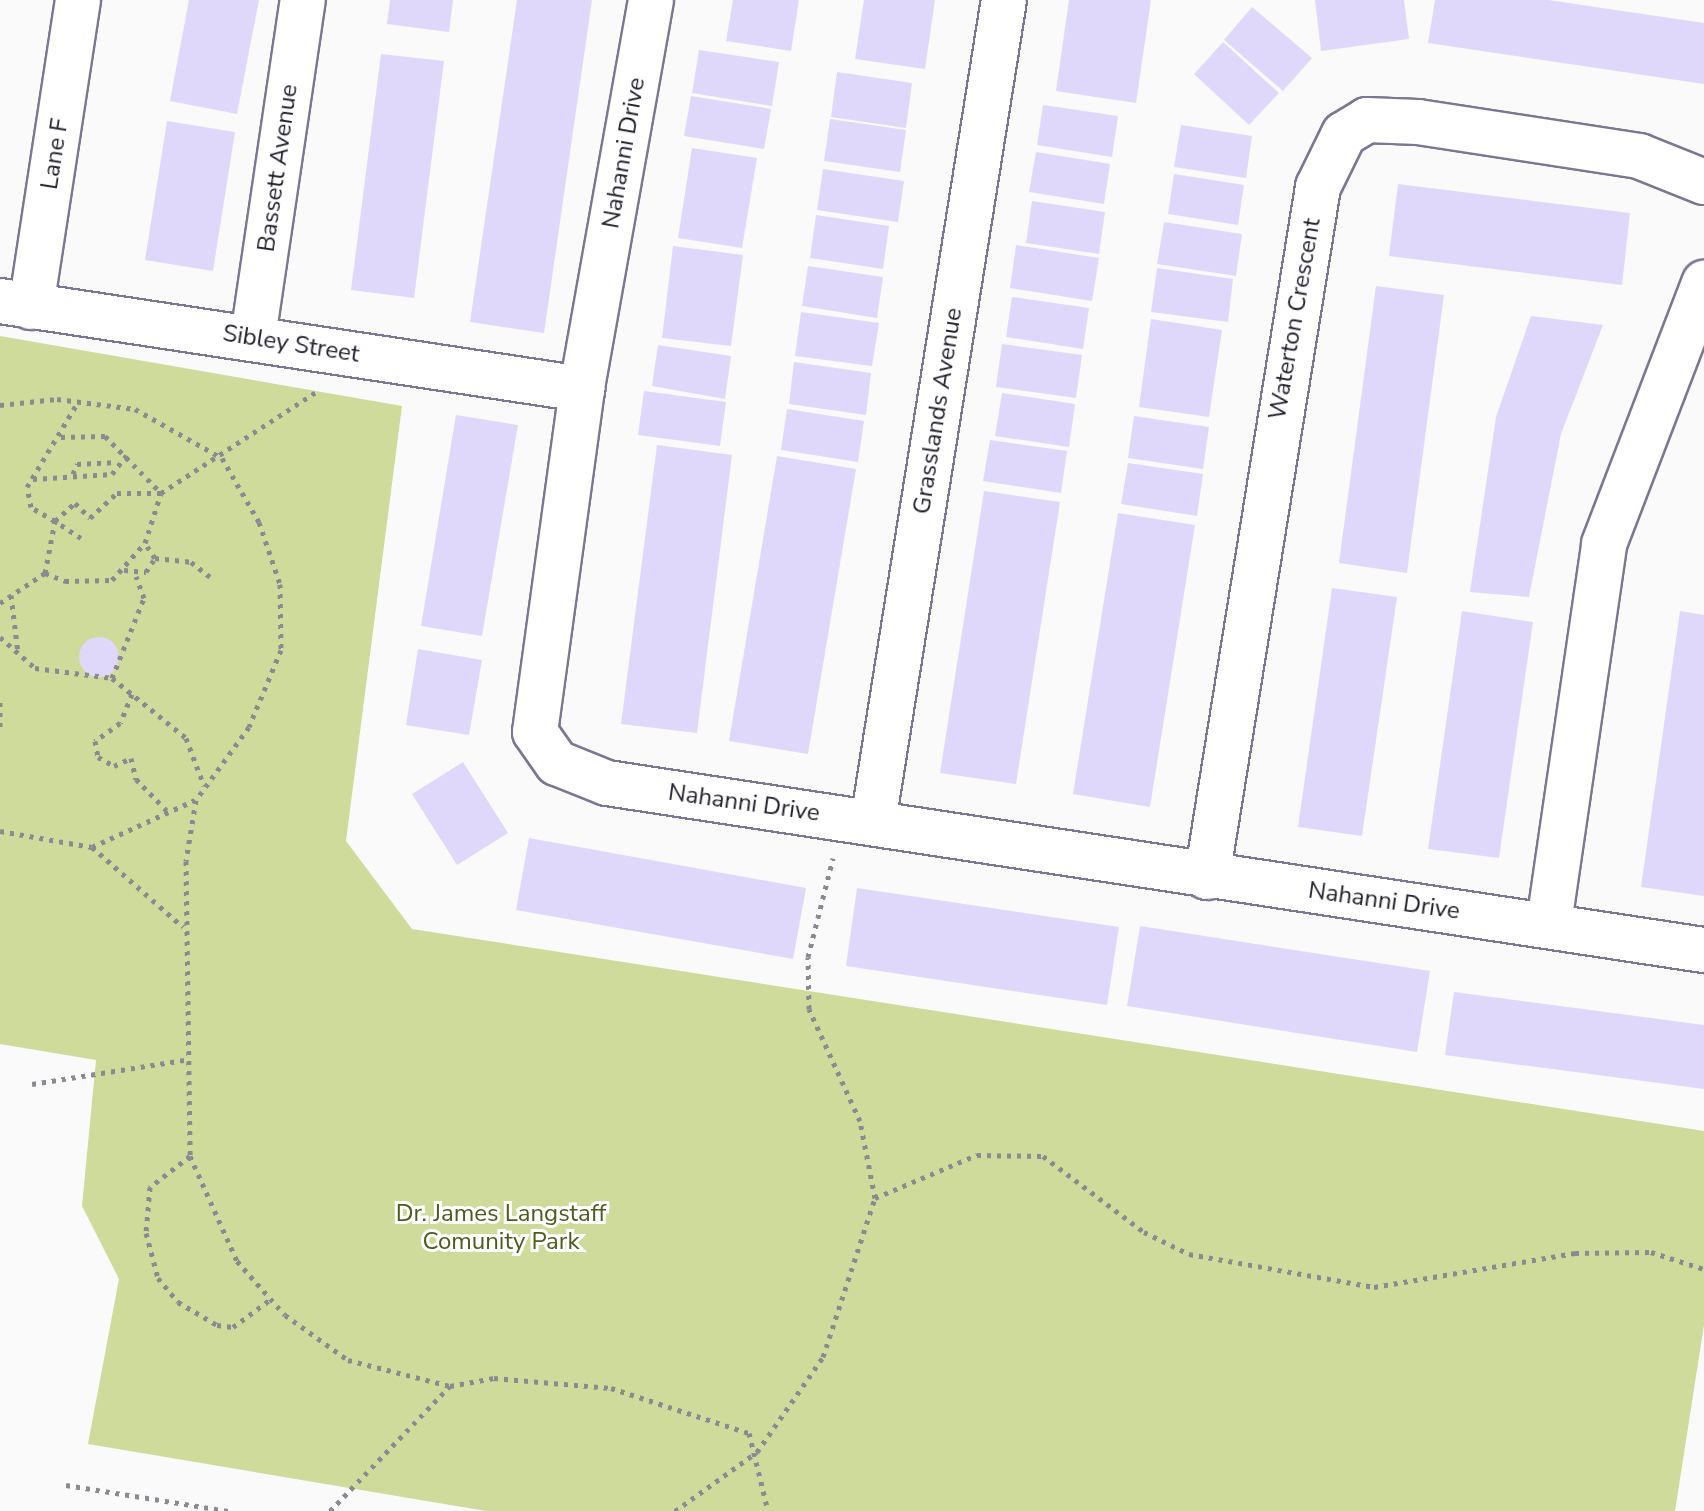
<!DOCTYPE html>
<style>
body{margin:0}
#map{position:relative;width:1704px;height:1511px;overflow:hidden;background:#fafafa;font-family:"Nunito Sans",sans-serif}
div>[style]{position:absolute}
.green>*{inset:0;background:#cedb9b}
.building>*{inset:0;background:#e0d8fb}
.round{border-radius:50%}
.path>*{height:5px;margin-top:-2.5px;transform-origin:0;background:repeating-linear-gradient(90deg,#8c8a91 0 4px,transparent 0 10px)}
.roads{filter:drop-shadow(2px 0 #7d7594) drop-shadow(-2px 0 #7d7594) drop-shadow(0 2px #7d7594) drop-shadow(0 -2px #7d7594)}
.minor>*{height:44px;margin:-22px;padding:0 22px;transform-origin:22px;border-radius:22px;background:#fff}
span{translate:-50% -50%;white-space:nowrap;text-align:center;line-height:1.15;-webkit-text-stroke:6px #fff;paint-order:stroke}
.street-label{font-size:24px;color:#201d2a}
.park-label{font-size:24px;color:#505a1d}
</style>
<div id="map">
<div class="green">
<div style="clip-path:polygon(0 336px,402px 406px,346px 841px,412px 929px,1704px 1131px,1704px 1325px,1675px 1511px,486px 1511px,88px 1444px,119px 1279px,82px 1206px,96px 1060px,0 1044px)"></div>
</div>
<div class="building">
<div style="clip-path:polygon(189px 0,259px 0,237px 114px,170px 101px)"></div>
<div style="clip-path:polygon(390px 0,453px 0,449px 32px,387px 24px)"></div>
<div style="clip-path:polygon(517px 0,592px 0,544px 333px,470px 322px)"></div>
<div style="clip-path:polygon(733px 0,799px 0,791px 51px,726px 41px)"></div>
<div style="clip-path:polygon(864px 0,935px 0,925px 69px,855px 59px)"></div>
<div style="clip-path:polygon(1069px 0,1151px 0,1136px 103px,1056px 91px)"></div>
<div style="clip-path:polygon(1315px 0,1404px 0,1409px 39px,1321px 51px)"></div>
<div style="clip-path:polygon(1435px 0,1548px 0,1704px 23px,1704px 84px,1428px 43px)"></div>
<div style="clip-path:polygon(1252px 7px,1312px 58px,1283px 91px,1224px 40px)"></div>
<div style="clip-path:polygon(1223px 42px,1279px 93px,1249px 125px,1194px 74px)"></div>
<div style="clip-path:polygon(699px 50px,779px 62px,772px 106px,692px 93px)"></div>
<div style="clip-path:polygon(381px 54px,444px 61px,414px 298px,351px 290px)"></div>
<div style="clip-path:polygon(837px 72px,912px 83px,906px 128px,831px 117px)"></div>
<div style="clip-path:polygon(691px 96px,771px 109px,764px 149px,684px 136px)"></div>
<div style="clip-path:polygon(1043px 105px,1118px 116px,1112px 157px,1037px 145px)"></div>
<div style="clip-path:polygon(830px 119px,906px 130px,900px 172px,824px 161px)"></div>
<div style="clip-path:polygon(167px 121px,235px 132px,213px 271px,145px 260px)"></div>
<div style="clip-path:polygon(1181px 125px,1252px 136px,1246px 178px,1174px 167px)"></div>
<div style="clip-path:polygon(692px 148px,757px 158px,742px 248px,678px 238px)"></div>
<div style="clip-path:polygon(1036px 152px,1110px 164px,1104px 204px,1029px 192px)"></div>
<div style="clip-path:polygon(823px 169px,904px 181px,898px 222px,817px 210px)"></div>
<div style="clip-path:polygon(1174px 174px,1244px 185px,1238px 225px,1168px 214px)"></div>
<div style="clip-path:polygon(1398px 184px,1630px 213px,1622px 285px,1389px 256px)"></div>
<div style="clip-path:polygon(1032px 201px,1105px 212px,1099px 254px,1026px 243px)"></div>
<div style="clip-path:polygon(816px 215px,889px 226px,883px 269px,810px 258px)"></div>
<div style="clip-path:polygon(1164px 222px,1242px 234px,1236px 276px,1157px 264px)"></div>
<div style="clip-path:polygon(1016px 245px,1099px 258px,1092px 301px,1010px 288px)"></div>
<div style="clip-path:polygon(673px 246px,743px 255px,731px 346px,662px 338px)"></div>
<div style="clip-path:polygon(808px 266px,883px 277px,877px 318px,802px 306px)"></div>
<div style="clip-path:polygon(1157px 268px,1233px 279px,1228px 322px,1151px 312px)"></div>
<div style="clip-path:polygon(1376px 286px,1444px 295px,1407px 573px,1339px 563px)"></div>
<div style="clip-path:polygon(1012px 297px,1089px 308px,1083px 349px,1006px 337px)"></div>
<div style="clip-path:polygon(801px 312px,879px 323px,872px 366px,795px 356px)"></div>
<div style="clip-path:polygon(1531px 316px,1603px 325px,1561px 434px,1529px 597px,1470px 592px,1496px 417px)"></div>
<div style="clip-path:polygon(1151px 319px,1222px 330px,1209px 417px,1139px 407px)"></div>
<div style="clip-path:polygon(1002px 344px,1082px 355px,1076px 398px,996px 387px)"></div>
<div style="clip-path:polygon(658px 345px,731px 356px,725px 399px,652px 386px)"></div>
<div style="clip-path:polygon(794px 362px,871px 373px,866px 415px,789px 404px)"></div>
<div style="clip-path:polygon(644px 391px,726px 402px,720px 446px,638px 435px)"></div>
<div style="clip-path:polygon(1002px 393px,1075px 404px,1069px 447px,995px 436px)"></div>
<div style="clip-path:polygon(787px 409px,864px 421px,858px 462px,781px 450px)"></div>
<div style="clip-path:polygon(456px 415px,518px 425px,482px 636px,421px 626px)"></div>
<div style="clip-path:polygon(1134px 416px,1209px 427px,1203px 469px,1128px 458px)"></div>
<div style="clip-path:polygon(990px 440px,1067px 451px,1061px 493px,983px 481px)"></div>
<div style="clip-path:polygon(657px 445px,732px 455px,697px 733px,621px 724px)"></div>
<div style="clip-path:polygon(777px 456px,856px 469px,808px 754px,729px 741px)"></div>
<div style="clip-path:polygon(1128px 463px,1203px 474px,1197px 516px,1121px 504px)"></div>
<div style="clip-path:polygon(984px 491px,1060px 502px,1016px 784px,940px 773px)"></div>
<div style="clip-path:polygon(1118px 513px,1195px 525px,1150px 807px,1073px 794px)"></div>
<div style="clip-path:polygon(1332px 588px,1397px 597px,1362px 836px,1298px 827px)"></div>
<div style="clip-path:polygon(1462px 611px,1533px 622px,1499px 858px,1428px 849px)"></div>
<div style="clip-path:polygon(1680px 611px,1704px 615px,1704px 896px,1641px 887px)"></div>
<div class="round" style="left:79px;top:637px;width:40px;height:40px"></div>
<div style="clip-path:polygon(418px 649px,482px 660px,469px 735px,406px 725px)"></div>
<div style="clip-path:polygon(463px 762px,508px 833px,457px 865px,412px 794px)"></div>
<div style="clip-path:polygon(529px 838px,806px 888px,793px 959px,516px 910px)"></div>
<div style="clip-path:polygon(857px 888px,1119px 927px,1107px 1005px,846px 966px)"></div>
<div style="clip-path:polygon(1140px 926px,1430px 971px,1417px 1052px,1127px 1006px)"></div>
<div style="clip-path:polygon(1454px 992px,1704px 1025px,1704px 1089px,1445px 1055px)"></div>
</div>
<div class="path">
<div style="left:0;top:405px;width:57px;rotate:-6deg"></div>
<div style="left:57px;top:399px;width:79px;rotate:7.3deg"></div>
<div style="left:135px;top:409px;width:100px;rotate:29.4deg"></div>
<div style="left:222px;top:458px;width:74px;rotate:60deg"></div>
<div style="left:259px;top:522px;width:65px;rotate:71.3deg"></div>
<div style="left:280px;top:584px;width:66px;rotate:89.1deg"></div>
<div style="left:281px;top:650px;width:83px;rotate:112.6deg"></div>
<div style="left:249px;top:727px;width:90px;rotate:126deg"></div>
<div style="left:196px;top:800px;width:62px;rotate:99.3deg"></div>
<div style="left:186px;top:861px;width:295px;rotate:89.2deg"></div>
<div style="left:190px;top:1156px;width:115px;rotate:65.9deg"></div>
<div style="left:237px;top:1261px;width:72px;rotate:48.4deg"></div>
<div style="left:285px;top:1315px;width:77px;rotate:35.5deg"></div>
<div style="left:348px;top:1360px;width:105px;rotate:14.3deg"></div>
<div style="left:450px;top:1386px;width:45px;rotate:-10.3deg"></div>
<div style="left:494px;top:1378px;width:117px;rotate:4.9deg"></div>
<div style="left:611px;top:1388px;width:145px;rotate:18.1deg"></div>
<div style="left:749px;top:1433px;width:80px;rotate:76.3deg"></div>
<div style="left:61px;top:437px;width:44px;rotate:-1.3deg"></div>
<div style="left:105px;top:436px;width:80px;rotate:45.5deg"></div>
<div style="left:73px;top:474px;width:11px;rotate:-68deg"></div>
<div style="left:77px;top:464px;width:40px;rotate:-2.9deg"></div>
<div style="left:33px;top:479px;width:79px;rotate:-3.6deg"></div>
<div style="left:112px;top:474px;width:24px;rotate:-52deg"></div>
<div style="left:81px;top:538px;width:31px;rotate:-147deg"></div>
<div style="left:55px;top:521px;width:27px;rotate:-42deg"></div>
<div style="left:75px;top:503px;width:21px;rotate:45deg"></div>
<div style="left:90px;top:518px;width:37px;rotate:-43deg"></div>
<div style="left:117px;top:493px;width:44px"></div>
<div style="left:155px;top:558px;width:36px;rotate:6deg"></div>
<div style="left:191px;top:562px;width:24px;rotate:38deg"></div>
<div style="left:124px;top:570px;width:22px;rotate:5deg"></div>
<div style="left:146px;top:572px;width:17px;rotate:-57deg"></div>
<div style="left:155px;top:558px;width:18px;rotate:-124deg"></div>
<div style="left:45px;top:573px;width:53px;rotate:-79.1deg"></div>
<div style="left:55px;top:521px;width:28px;rotate:-150deg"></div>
<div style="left:31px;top:507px;width:20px;rotate:-101deg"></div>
<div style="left:27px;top:487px;width:99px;rotate:-59deg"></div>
<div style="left:11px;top:595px;width:58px;rotate:83.1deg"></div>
<div style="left:0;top:603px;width:54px;rotate:-33.7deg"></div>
<div style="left:45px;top:573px;width:22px;rotate:22deg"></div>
<div style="left:65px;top:581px;width:47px;rotate:-1.2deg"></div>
<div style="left:112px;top:580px;width:50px;rotate:-48.3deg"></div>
<div style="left:145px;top:543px;width:52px;rotate:-72.3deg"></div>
<div style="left:161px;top:493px;width:185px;rotate:-33.1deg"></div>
<div style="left:0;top:637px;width:47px;rotate:41.5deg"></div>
<div style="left:35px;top:668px;width:78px;rotate:7.4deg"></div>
<div style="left:112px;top:678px;width:95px;rotate:39deg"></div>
<div style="left:186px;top:738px;width:51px;rotate:69.4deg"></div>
<div style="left:112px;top:678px;width:86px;rotate:-68.2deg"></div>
<div style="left:144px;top:598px;width:23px;rotate:-110deg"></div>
<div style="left:132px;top:694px;width:31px;rotate:112deg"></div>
<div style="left:120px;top:723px;width:31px;rotate:144deg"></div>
<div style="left:95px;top:741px;width:16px;rotate:79deg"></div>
<div style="left:98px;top:757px;width:18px;rotate:29deg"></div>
<div style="left:114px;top:766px;width:19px;rotate:-25deg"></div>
<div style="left:131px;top:758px;width:22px;rotate:77deg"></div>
<div style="left:136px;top:779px;width:49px;rotate:45.8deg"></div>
<div style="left:0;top:702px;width:26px;rotate:90deg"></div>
<div style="left:0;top:831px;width:93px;rotate:9.9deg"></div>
<div style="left:92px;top:847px;width:121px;rotate:41.3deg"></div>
<div style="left:92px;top:847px;width:113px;rotate:-24.5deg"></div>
<div style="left:32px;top:1084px;width:154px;rotate:-9deg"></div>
<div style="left:190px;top:1156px;width:51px;rotate:142.2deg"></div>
<div style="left:150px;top:1187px;width:46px;rotate:95deg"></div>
<div style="left:146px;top:1233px;width:47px;rotate:75.1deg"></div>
<div style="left:158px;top:1278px;width:31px;rotate:50deg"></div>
<div style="left:178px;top:1302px;width:45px;rotate:30.5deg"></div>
<div style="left:217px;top:1325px;width:16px;rotate:7deg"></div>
<div style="left:233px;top:1327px;width:47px;rotate:-36.4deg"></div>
<div style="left:875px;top:1198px;width:111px;rotate:-22.9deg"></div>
<div style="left:977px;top:1155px;width:66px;rotate:0.9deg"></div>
<div style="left:1043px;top:1156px;width:126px;rotate:37deg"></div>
<div style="left:1144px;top:1232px;width:50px;rotate:26.1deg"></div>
<div style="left:1189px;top:1254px;width:188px;rotate:10.1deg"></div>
<div style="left:1374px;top:1287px;width:204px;rotate:-9.6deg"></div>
<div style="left:1575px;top:1253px;width:76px;rotate:-0.8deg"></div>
<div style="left:1651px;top:1252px;width:56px;rotate:17.8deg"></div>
<div style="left:66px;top:1485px;width:164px;rotate:9.1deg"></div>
<div style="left:330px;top:1511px;width:173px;rotate:-46.2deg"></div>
<div style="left:675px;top:1511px;width:101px;rotate:-35.7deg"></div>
<div style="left:757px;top:1452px;width:116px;rotate:-55.2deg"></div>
<div style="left:823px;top:1357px;width:167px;rotate:-71.9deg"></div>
<div style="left:875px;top:1198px;width:78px;rotate:-101deg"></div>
<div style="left:860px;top:1121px;width:123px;rotate:-114.5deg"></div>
<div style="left:809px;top:1009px;width:52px;rotate:-91.1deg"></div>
<div style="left:808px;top:957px;width:102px;rotate:-75.8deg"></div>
</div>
<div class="roads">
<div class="minor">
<div style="left:651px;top:0;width:395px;rotate:100.1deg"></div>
<div style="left:582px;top:389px;width:346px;rotate:97.8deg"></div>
<div style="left:535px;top:732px;width:38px;rotate:55deg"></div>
<div style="left:557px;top:763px;width:54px;rotate:21.8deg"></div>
<div style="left:607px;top:783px;width:1110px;rotate:8.66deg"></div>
<div style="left:0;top:301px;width:589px;rotate:8.6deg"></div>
<div style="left:31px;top:307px;width:311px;rotate:-81.3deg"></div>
<div style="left:253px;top:337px;width:341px;rotate:-81.6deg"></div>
<div style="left:873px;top:822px;width:832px;rotate:-80.95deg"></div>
<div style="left:1207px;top:877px;width:699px;rotate:-80.86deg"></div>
<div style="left:1318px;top:187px;width:59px;rotate:-63.9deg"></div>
<div style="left:1344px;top:134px;width:27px;rotate:-31deg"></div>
<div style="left:1367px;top:120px;width:51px;rotate:2.2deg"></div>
<div style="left:1418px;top:122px;width:224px;rotate:8.7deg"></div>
<div style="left:1639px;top:156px;width:70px;rotate:21.8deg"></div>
<div style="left:1549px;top:923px;width:383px;rotate:-81.7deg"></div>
<div style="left:1604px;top:544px;width:280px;rotate:-69deg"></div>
</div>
</div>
<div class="street-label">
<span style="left:624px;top:153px;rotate:-80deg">Nahanni Drive</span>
<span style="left:55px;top:154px;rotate:-81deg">Lane F</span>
<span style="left:278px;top:168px;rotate:-82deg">Bassett Avenue</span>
<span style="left:1295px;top:319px;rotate:-80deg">Waterton Crescent</span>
<span style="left:291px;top:344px;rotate:9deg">Sibley Street</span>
<span style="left:938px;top:411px;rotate:-81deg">Grasslands Avenue</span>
<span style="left:744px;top:803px;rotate:8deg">Nahanni Drive</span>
<span style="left:1384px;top:901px;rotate:8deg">Nahanni Drive</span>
</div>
<div class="park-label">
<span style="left:501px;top:1228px">Dr. James Langstaff<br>Comunity Park</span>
</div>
</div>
